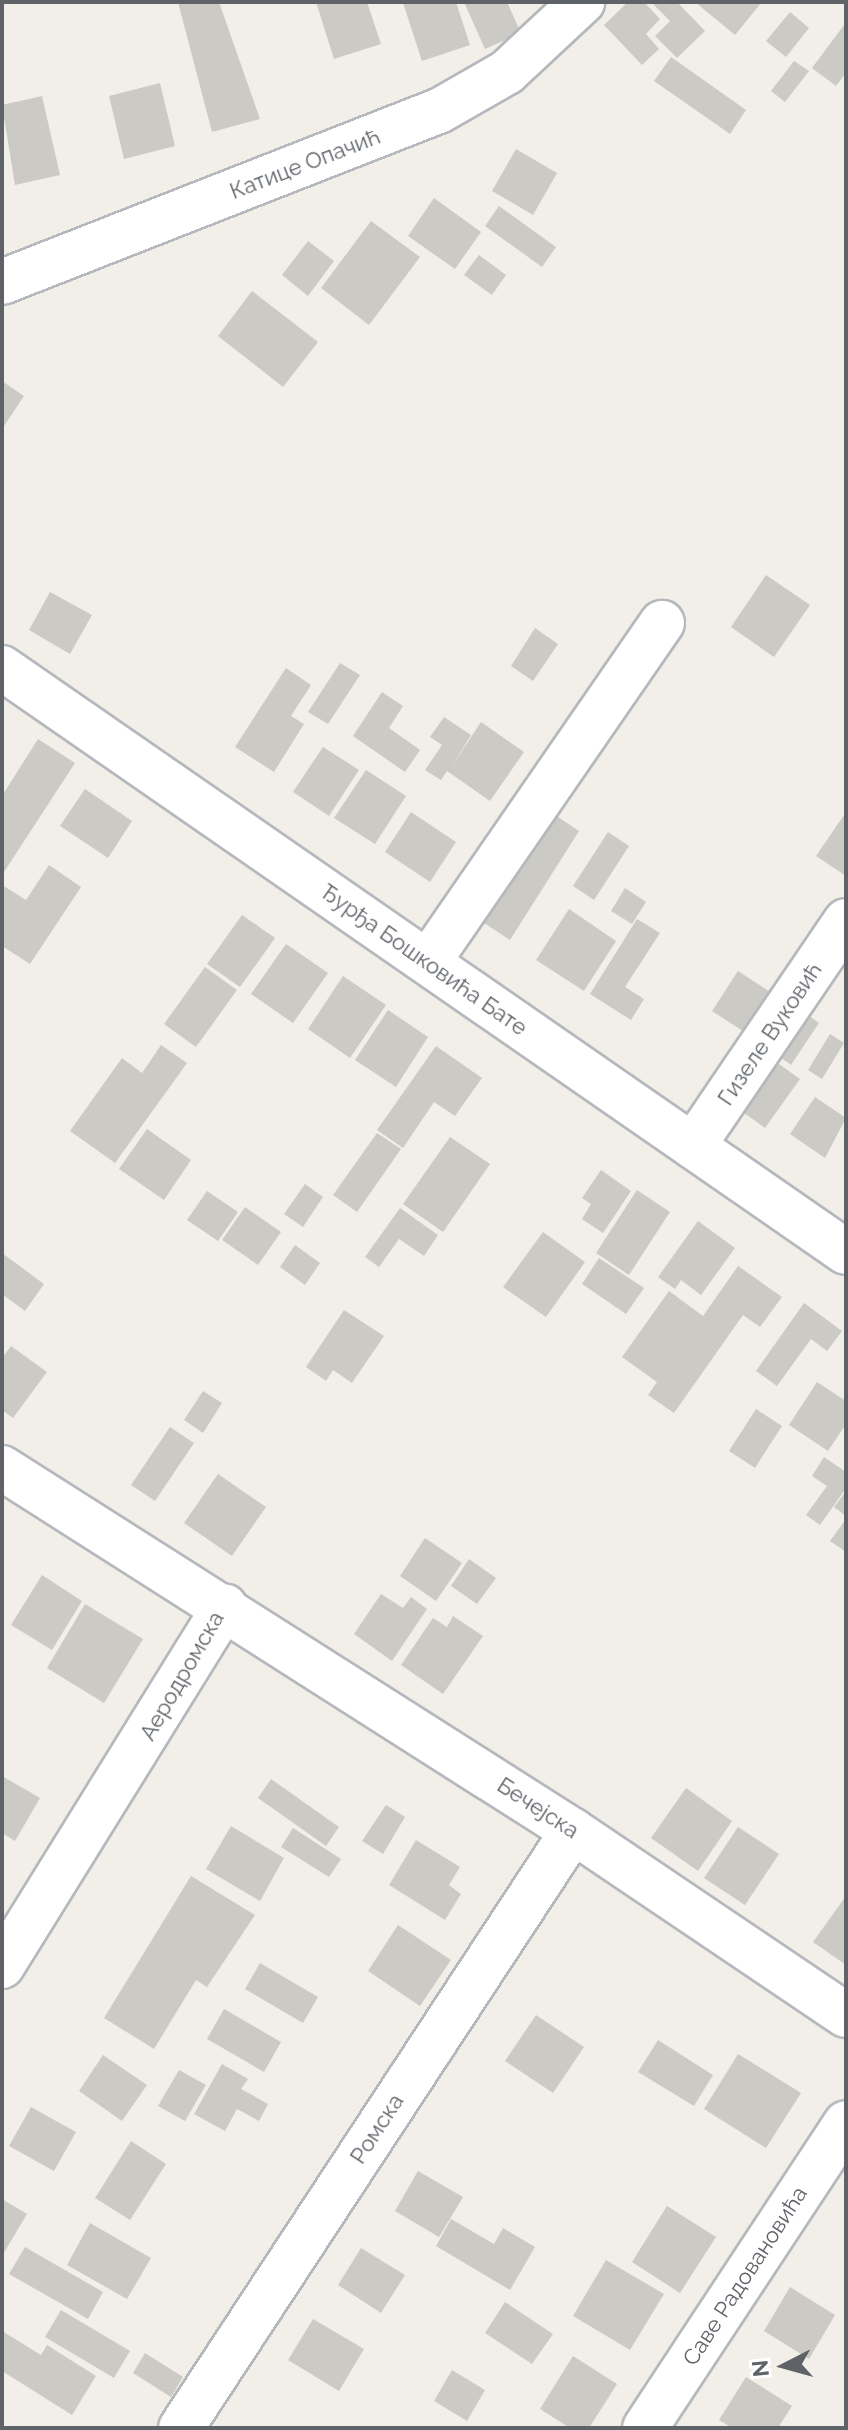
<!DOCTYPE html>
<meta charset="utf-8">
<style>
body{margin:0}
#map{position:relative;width:848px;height:2430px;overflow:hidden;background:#f1efe8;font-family:Raleway,sans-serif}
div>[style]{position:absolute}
.building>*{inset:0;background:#cccac5}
.roads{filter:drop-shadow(2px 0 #b5b8bc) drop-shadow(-2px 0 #b5b8bc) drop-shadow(0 2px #b5b8bc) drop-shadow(0 -2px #b5b8bc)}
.minor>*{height:44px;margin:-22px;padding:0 22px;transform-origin:22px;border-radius:22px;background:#fff}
span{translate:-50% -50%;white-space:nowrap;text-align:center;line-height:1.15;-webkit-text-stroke:7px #fff;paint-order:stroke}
.street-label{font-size:22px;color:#5f6368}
.frame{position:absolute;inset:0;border:4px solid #5f6368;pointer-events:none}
.north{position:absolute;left:744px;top:2326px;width:80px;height:80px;-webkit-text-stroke:6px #fff;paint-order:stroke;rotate:264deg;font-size:22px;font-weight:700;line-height:32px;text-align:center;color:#5f6368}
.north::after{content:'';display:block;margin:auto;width:28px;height:36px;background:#5f6368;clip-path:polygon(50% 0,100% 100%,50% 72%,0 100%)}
</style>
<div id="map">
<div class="building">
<div style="clip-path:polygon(178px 2px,219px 2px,260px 119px,212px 132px)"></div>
<div style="clip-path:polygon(316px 2px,367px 2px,381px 44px,334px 59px)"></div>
<div style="clip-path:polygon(456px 2px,470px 45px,422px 61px,403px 3px)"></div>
<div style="clip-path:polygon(464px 2px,507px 2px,521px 33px,485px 49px)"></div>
<div style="clip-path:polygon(628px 2px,644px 2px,660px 19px,646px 34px,659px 49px,642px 65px,604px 25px)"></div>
<div style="clip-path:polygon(651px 2px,677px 2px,705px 31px,677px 58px,655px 36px,670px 21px)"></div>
<div style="clip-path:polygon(695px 2px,762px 2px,735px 35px)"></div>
<div style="clip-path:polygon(790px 12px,809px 28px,786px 57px,766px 41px)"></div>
<div style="clip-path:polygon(844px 25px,846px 73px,836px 86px,812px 68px)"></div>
<div style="clip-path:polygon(671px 57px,746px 110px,730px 134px,654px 81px)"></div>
<div style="clip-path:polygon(794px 61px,809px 71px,785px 102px,771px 91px)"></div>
<div style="clip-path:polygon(160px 83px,175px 146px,124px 159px,109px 96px)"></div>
<div style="clip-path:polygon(42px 96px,60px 175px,15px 185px,2px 105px)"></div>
<div style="clip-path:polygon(516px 149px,557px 173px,533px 215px,492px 191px)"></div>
<div style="clip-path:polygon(434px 198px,481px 232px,455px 269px,408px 236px)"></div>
<div style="clip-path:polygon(499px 206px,556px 247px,542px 267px,485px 226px)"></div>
<div style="clip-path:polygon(371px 221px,420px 257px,369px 325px,321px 288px)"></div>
<div style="clip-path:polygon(308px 241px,334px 261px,308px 296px,282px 275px)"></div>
<div style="clip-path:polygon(479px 255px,506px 275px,492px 295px,464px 275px)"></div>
<div style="clip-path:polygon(252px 291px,318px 342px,283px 387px,218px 336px)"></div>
<div style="clip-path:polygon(2px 381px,24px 396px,2px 429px)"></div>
<div style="clip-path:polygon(766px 575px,810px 605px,774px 657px,731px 627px)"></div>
<div style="clip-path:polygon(50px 592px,92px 615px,70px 654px,29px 630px)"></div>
<div style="clip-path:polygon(535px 628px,558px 644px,533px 681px,511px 666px)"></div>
<div style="clip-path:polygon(340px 663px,360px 675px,328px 724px,308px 712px)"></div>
<div style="clip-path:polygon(286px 668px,311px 685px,291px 716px,304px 724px,274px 772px,235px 747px)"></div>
<div style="clip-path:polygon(382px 692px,403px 706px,389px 728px,420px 750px,405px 772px,353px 736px)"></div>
<div style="clip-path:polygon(444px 717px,471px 735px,452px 766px,481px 722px,524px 752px,490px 801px,447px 771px,441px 780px,425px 770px,442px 745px,430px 737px)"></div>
<div style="clip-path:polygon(38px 739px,75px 763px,2px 875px,2px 796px)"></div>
<div style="clip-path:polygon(323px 747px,359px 770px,329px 816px,293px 792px)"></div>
<div style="clip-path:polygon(366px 770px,406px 796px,375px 844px,334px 818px)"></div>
<div style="clip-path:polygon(85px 789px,132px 821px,108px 858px,60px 826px)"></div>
<div style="clip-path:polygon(411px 812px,456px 842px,430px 882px,385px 852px)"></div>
<div style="clip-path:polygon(846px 812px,846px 876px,816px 856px)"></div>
<div style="clip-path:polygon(555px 815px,579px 831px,510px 940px,484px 923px)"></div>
<div style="clip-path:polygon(608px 832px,629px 846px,594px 900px,573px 886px)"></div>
<div style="clip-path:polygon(49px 865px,81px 887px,30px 964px,2px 946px,2px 885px,26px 900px)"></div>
<div style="clip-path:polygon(625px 888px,646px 902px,632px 924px,611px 911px)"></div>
<div style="clip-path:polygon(569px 909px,616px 941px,584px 991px,536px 960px)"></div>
<div style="clip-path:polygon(242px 915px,275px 938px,240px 987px,207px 964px)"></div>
<div style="clip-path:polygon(637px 919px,660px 933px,625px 987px,644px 999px,631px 1020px,590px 994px)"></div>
<div style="clip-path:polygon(286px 944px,328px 973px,293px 1023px,251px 994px)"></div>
<div style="clip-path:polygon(205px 967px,237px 990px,196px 1047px,164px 1024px)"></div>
<div style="clip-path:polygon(738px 971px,778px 997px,752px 1037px,712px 1011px)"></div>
<div style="clip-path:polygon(343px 976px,386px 1005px,350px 1058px,308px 1029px)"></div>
<div style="clip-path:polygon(388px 1010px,428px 1037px,396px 1087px,355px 1060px)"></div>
<div style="clip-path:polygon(801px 1010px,819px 1023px,791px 1065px,773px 1052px)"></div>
<div style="clip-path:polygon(830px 1034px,844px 1043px,822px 1079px,808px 1070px)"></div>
<div style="clip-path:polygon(161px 1045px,187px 1063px,115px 1163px,70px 1131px,122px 1058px,142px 1073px)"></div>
<div style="clip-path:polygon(436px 1046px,482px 1078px,455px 1116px,434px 1102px,403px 1148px,377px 1130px)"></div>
<div style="clip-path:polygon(768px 1056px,800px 1079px,765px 1128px,733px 1105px)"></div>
<div style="clip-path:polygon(815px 1097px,846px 1118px,825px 1158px,790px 1134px)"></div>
<div style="clip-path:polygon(147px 1129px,191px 1160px,164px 1200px,119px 1169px)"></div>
<div style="clip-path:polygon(377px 1133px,401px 1149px,357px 1212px,333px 1195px)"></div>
<div style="clip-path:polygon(450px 1137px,490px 1164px,443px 1232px,403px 1204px)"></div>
<div style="clip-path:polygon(601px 1170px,631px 1191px,603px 1233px,582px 1219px,591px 1204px,582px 1198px)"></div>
<div style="clip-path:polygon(305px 1184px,323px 1197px,303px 1227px,284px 1214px)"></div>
<div style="clip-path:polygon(637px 1190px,670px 1212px,629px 1275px,596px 1253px)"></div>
<div style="clip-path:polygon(207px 1191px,238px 1212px,218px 1241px,187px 1220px)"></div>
<div style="clip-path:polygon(245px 1207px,281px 1232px,258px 1265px,222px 1240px)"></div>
<div style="clip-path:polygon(400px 1208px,438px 1235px,424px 1256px,399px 1239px,379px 1267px,365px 1257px)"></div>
<div style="clip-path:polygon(698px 1221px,735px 1248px,701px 1295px,681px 1280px,675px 1289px,658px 1277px)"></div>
<div style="clip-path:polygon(543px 1232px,585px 1262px,546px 1317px,503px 1287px)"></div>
<div style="clip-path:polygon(295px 1245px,320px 1263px,305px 1285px,280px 1267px)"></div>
<div style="clip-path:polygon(2px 1253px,44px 1284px,25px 1311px,2px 1294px)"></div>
<div style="clip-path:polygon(599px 1258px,644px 1288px,626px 1314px,582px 1284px)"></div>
<div style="clip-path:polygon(738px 1266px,782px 1297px,760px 1327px,743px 1315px,674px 1413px,648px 1395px,657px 1382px,622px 1357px,669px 1291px,703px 1316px)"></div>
<div style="clip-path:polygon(804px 1303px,842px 1331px,827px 1351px,811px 1339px,777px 1386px,756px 1371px)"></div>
<div style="clip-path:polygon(344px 1310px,384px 1336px,352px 1383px,333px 1370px,326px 1381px,306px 1367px)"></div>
<div style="clip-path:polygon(11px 1346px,47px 1372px,13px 1418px,2px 1410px,2px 1358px)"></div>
<div style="clip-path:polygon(817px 1382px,846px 1401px,846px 1424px,828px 1451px,789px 1425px)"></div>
<div style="clip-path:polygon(203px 1391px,222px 1403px,203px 1433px,184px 1420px)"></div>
<div style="clip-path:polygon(756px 1409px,782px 1426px,755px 1468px,729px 1451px)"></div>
<div style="clip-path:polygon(170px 1427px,194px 1443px,155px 1501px,131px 1485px)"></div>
<div style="clip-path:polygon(824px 1457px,846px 1472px,846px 1488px,820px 1525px,806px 1515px,827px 1486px,812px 1476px)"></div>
<div style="clip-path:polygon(218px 1474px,266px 1507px,232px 1556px,184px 1523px)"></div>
<div style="clip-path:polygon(846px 1491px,846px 1516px,834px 1507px)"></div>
<div style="clip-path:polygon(846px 1519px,846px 1552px,830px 1541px)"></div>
<div style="clip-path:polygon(425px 1538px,462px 1563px,436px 1601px,400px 1576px)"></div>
<div style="clip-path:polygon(469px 1559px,496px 1578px,477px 1604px,451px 1586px)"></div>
<div style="clip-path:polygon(42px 1575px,82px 1601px,52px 1650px,11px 1625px)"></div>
<div style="clip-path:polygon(381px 1594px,403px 1608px,411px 1597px,427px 1609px,392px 1661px,354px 1634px)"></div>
<div style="clip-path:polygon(85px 1604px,143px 1639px,104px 1703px,47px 1668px)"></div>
<div style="clip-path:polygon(453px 1616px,483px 1636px,443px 1694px,401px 1665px,433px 1618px,447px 1627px)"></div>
<div style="clip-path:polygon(2px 1776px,40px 1798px,15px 1841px,2px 1833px)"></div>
<div style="clip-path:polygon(271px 1779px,339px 1827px,326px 1846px,258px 1798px)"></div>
<div style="clip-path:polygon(686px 1788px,732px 1821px,698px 1871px,651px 1838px)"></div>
<div style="clip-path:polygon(386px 1805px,405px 1817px,383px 1854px,362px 1841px)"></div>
<div style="clip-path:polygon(231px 1826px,284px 1858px,260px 1901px,206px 1869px)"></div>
<div style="clip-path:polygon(738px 1827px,779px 1854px,745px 1905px,704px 1878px)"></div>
<div style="clip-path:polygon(293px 1828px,341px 1859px,329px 1877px,281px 1847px)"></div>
<div style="clip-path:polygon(416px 1840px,460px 1867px,449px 1885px,461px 1894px,445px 1920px,389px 1885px)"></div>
<div style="clip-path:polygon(191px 1876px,255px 1915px,207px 1987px,196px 1980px,154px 2049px,104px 2018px)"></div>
<div style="clip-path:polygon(846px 1896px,846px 1965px,813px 1942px)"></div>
<div style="clip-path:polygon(398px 1925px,451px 1960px,420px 2006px,368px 1971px)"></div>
<div style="clip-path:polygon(260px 1963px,318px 1997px,303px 2023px,245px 1989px)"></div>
<div style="clip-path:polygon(224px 2009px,281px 2042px,264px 2072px,207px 2039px)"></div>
<div style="clip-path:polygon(536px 2015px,584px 2047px,553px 2093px,505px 2061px)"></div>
<div style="clip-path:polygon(658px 2040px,713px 2075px,694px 2106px,638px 2072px)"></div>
<div style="clip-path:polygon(738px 2054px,801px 2093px,766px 2148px,704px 2109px)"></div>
<div style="clip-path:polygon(103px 2055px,147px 2085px,122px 2121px,79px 2091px)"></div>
<div style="clip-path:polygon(222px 2064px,248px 2079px,241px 2089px,268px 2104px,259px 2121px,237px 2109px,225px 2131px,194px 2114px)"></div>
<div style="clip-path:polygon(179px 2070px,206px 2085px,185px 2121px,158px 2106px)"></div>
<div style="clip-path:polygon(31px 2107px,76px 2132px,54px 2171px,9px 2146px)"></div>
<div style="clip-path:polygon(131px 2141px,166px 2164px,130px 2220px,95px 2198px)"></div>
<div style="clip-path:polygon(418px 2171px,463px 2197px,439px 2237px,395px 2211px)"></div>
<div style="clip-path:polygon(2px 2199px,27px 2214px,2px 2256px)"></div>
<div style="clip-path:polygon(667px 2206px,716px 2237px,680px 2293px,632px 2262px)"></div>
<div style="clip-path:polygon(451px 2219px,494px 2244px,503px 2228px,535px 2247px,510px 2290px,436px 2246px)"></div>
<div style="clip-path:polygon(90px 2223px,151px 2258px,127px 2299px,67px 2265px)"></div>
<div style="clip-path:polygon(25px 2247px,103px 2292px,88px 2319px,9px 2274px)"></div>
<div style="clip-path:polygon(361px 2248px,405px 2275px,381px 2313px,338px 2285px)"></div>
<div style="clip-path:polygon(606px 2260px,664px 2294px,630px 2350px,573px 2316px)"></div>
<div style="clip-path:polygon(790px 2287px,835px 2315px,809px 2359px,764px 2331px)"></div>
<div style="clip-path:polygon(505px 2302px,553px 2334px,532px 2364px,485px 2333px)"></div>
<div style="clip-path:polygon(61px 2310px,130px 2351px,114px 2378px,45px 2337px)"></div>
<div style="clip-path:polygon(313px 2319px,364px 2349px,339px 2391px,288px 2360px)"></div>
<div style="clip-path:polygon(2px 2331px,41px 2355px,47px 2345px,96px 2376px,72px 2415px,2px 2371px)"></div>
<div style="clip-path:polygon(145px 2353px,183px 2377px,171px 2397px,133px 2373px)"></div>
<div style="clip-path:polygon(573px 2356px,617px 2384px,589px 2428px,570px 2428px,540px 2409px)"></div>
<div style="clip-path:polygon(452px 2370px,485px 2390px,467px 2421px,434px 2401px)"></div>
<div style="clip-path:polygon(746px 2377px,792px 2406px,778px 2428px,732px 2428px,719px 2420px)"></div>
</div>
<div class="roads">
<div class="minor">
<div style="left:2px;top:282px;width:469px;rotate:-21.4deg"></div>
<div style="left:439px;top:111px;width:78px;rotate:-29.8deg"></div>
<div style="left:507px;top:72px;width:103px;rotate:-43deg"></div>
<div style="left:2px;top:668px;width:1026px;rotate:34.68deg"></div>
<div style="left:428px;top:962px;width:412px;rotate:-55.4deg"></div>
<div style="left:693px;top:1146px;width:272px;rotate:-55.8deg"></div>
<div style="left:2px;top:1468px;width:677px;rotate:32.45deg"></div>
<div style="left:573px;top:1831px;width:329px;rotate:34deg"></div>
<div style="left:2px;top:1966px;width:423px;rotate:-58.2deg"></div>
<div style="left:181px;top:2428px;width:714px;rotate:-56.71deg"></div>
<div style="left:645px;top:2428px;width:365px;rotate:-56.6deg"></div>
</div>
</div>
<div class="street-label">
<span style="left:305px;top:164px;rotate:-21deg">Катице Опачић</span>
<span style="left:424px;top:960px;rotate:35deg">Ђурђа Бошковића Бате</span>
<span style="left:770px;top:1034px;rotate:-56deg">Гизеле Вуковић</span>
<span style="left:182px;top:1676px;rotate:-60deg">Аеродромска</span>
<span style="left:538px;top:1808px;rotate:33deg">Бечејска</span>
<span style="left:377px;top:2129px;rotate:-57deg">Ромска</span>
<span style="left:745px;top:2276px;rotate:-57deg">Саве Радовановића</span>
</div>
<div class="frame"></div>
<div class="north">N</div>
</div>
